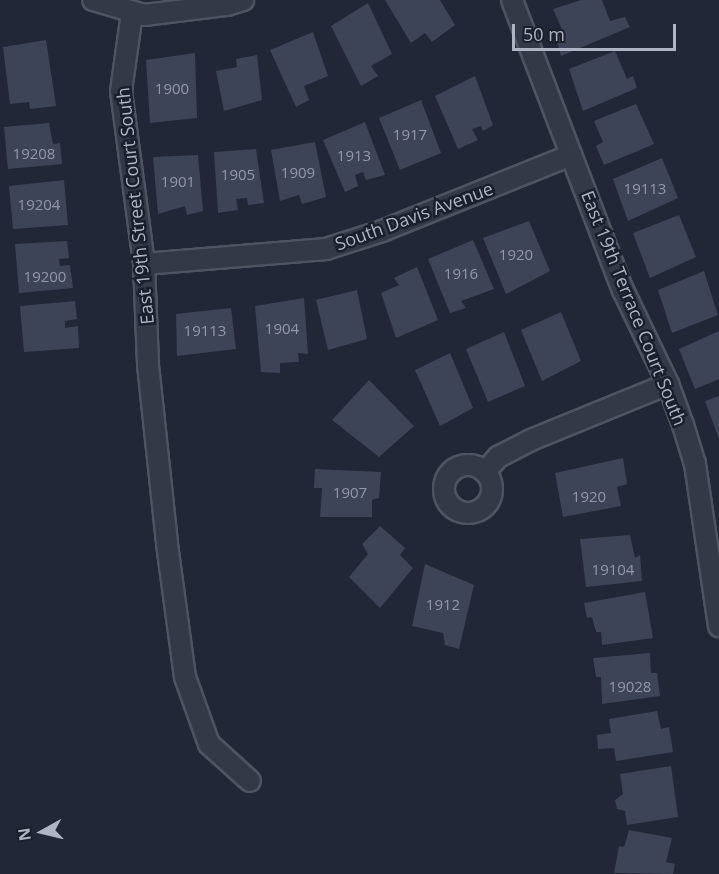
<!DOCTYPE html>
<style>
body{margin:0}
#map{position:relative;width:719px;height:874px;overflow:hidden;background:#212737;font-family:"Open Sans",sans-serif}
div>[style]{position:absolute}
.building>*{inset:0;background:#3d4457}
.roads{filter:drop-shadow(2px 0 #4f5462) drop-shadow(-2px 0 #4f5462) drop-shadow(0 2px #4f5462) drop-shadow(0 -2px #4f5462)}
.street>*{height:20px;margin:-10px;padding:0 10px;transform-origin:10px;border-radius:10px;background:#343948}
.street>.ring{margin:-10px;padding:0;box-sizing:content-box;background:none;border:20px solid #343948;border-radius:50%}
span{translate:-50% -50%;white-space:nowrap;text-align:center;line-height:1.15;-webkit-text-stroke:5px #1a1f2c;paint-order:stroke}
.number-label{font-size:15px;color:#9298a9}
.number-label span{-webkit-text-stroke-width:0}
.street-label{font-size:18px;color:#afb4c4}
.north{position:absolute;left:12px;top:802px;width:60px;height:60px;-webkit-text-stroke:4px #1a1f2c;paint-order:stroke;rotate:262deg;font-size:16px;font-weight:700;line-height:24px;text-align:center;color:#afb4c4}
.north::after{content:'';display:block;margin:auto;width:21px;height:27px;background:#afb4c4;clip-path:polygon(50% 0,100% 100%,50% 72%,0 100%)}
.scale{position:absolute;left:512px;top:24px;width:164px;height:27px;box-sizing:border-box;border:3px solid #afb4c4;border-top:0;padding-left:8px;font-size:18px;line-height:21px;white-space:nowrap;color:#afb4c4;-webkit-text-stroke:4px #1a1f2c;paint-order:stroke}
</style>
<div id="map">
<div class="building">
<div style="clip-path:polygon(385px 0,440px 0,455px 25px,432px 42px,425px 33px,411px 43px)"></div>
<div style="clip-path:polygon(581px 0,602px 0,610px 21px,625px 17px,630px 27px,561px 56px,556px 38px,564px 34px,553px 9px)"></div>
<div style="clip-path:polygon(368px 3px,392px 54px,371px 66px,378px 76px,361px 86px,331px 26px)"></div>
<div style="clip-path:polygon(313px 32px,328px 76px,304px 86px,309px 100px,296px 107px,270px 50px)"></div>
<div style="clip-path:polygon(46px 40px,56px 106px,30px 109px,29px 102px,10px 104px,3px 47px)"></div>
<div style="clip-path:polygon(615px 51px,627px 79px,633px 76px,637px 88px,583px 111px,569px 69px)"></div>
<div style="clip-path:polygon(195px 53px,197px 118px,150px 123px,146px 60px)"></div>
<div style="clip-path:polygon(257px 55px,262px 100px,224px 111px,216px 71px,237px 67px,236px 59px)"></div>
<div style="clip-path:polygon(475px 76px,493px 125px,483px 131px,481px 126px,472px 129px,478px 140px,458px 149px,435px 96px)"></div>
<div style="clip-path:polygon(421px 100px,441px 153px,400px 170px,379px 118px)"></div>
<div style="clip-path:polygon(636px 104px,654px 144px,604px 165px,596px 146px,603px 142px,594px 121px)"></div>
<div style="clip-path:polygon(365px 122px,385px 175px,366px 180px,363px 172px,355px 175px,358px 186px,345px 192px,323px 140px)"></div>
<div style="clip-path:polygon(49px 123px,53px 144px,60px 143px,62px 164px,8px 169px,4px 127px)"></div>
<div style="clip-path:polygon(315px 142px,326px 197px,302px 204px,299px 195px,280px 201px,271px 150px)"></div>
<div style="clip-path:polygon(256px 149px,264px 203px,248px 205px,247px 198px,236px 199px,238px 210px,218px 213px,214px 152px)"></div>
<div style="clip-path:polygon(198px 155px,203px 211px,187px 215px,185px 206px,158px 214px,153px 157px)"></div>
<div style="clip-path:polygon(662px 158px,678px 198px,628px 221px,613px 179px)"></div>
<div style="clip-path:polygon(64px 180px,68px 225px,13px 229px,9px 186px)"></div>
<div style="clip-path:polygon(679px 215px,696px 257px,650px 278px,633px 233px)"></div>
<div style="clip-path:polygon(529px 221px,550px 271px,506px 294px,483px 238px)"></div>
<div style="clip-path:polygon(473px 240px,494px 289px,461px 301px,466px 308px,450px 313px,428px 259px)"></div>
<div style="clip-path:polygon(67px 241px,69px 258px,59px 259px,60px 266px,70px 265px,73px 288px,19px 293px,15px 244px)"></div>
<div style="clip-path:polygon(417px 267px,438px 320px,396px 338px,381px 293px,399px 285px,394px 278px)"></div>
<div style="clip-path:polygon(704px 271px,718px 315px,672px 333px,658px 290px)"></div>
<div style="clip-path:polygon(357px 290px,367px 339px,328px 350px,316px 300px)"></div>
<div style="clip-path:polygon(304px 298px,308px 354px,298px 353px,299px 362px,280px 363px,280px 373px,261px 372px,255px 306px)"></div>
<div style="clip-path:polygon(75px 301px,77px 319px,65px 321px,65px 328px,78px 326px,79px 348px,24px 352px,20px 306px)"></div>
<div style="clip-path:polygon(231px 308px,236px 349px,177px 356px,176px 314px)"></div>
<div style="clip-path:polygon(561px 312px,581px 361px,542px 381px,521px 330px)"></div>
<div style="clip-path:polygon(719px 331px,719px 379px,695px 389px,679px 349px)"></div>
<div style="clip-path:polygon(504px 332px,525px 386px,488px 402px,466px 349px)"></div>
<div style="clip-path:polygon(450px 353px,473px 408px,440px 426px,415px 370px)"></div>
<div style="clip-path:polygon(369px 380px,414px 426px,379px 457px,332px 420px)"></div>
<div style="clip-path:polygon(719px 396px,719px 439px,705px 401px)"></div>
<div style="clip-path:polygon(623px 458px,627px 484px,617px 487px,621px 506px,563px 517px,555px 473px)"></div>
<div style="clip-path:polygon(315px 469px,381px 472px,379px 498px,372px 500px,372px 517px,320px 517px,322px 488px,314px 488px)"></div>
<div style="clip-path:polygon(380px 526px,405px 548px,400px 555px,413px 568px,380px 608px,349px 577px,368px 554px,362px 544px)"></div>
<div style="clip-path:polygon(630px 535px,635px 558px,640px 555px,642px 581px,586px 587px,580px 539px)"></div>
<div style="clip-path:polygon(425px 564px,474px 585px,459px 649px,445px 645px,443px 633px,412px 626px)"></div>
<div style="clip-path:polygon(645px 592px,653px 638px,602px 645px,601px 632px,596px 632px,592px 617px,587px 618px,584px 603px)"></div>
<div style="clip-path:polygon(650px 653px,651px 673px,657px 673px,660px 696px,602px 704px,601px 677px,596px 677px,593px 658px)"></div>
<div style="clip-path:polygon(657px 711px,661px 729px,669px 727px,673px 752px,616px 761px,614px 748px,598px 749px,597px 735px,611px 733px,609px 719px)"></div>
<div style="clip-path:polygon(671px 766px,678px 817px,627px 825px,625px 811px,617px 809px,615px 800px,623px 794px,620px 774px)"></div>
<div style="clip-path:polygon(629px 830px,672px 838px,666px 862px,675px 864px,673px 874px,614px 873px,619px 846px,624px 847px)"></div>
</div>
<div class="roads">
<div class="street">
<div style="left:93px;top:0;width:53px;rotate:16.4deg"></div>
<div style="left:144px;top:15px;width:84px;rotate:-6.9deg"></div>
<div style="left:227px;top:5px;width:17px;rotate:-17deg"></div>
<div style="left:512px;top:0;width:311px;rotate:69.1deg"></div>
<div style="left:623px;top:290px;width:104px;rotate:64.4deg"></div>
<div style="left:668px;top:384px;width:44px;rotate:69.9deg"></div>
<div style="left:683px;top:425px;width:41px;rotate:72.9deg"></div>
<div style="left:695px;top:464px;width:164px;rotate:81.6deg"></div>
<div style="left:132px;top:13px;width:79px;rotate:98deg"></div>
<div style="left:121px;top:91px;width:175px;rotate:82.4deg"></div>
<div style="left:144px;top:264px;width:101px;rotate:87.7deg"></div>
<div style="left:148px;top:365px;width:180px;rotate:83.9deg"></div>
<div style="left:167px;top:544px;width:134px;rotate:82.3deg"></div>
<div style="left:185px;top:677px;width:71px;rotate:70.3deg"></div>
<div style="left:209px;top:744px;width:55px;rotate:42.1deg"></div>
<div style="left:144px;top:264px;width:183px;rotate:-4.7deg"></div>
<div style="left:326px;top:249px;width:59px;rotate:-17.8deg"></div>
<div style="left:382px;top:231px;width:204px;rotate:-21.9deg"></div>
<div class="ring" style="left:444px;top:465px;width:28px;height:28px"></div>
<div style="left:485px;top:472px;width:20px;rotate:-49deg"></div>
<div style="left:498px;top:457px;width:37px;rotate:-27deg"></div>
<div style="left:531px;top:440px;width:148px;rotate:-22.2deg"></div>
</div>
</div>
<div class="number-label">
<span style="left:172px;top:89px">1900</span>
<span style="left:410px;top:135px">1917</span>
<span style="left:34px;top:154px">19208</span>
<span style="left:354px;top:156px">1913</span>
<span style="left:298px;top:173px">1909</span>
<span style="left:238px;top:175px">1905</span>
<span style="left:178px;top:182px">1901</span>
<span style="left:645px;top:189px">19113</span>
<span style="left:39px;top:205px">19204</span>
<span style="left:516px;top:255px">1920</span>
<span style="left:461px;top:274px">1916</span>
<span style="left:45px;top:277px">19200</span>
<span style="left:282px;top:329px">1904</span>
<span style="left:205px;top:331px">19113</span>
<span style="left:350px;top:493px">1907</span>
<span style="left:589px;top:497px">1920</span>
<span style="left:613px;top:570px">19104</span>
<span style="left:443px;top:605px">1912</span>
<span style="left:630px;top:687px">19028</span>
</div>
<div class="street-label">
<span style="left:135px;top:206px;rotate:-96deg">East 19th Street Court South</span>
<span style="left:414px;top:216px;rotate:-20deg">South Davis Avenue</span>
<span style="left:634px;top:308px;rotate:68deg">East 19th Terrace Court South</span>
</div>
<div class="north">N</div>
<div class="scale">50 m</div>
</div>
